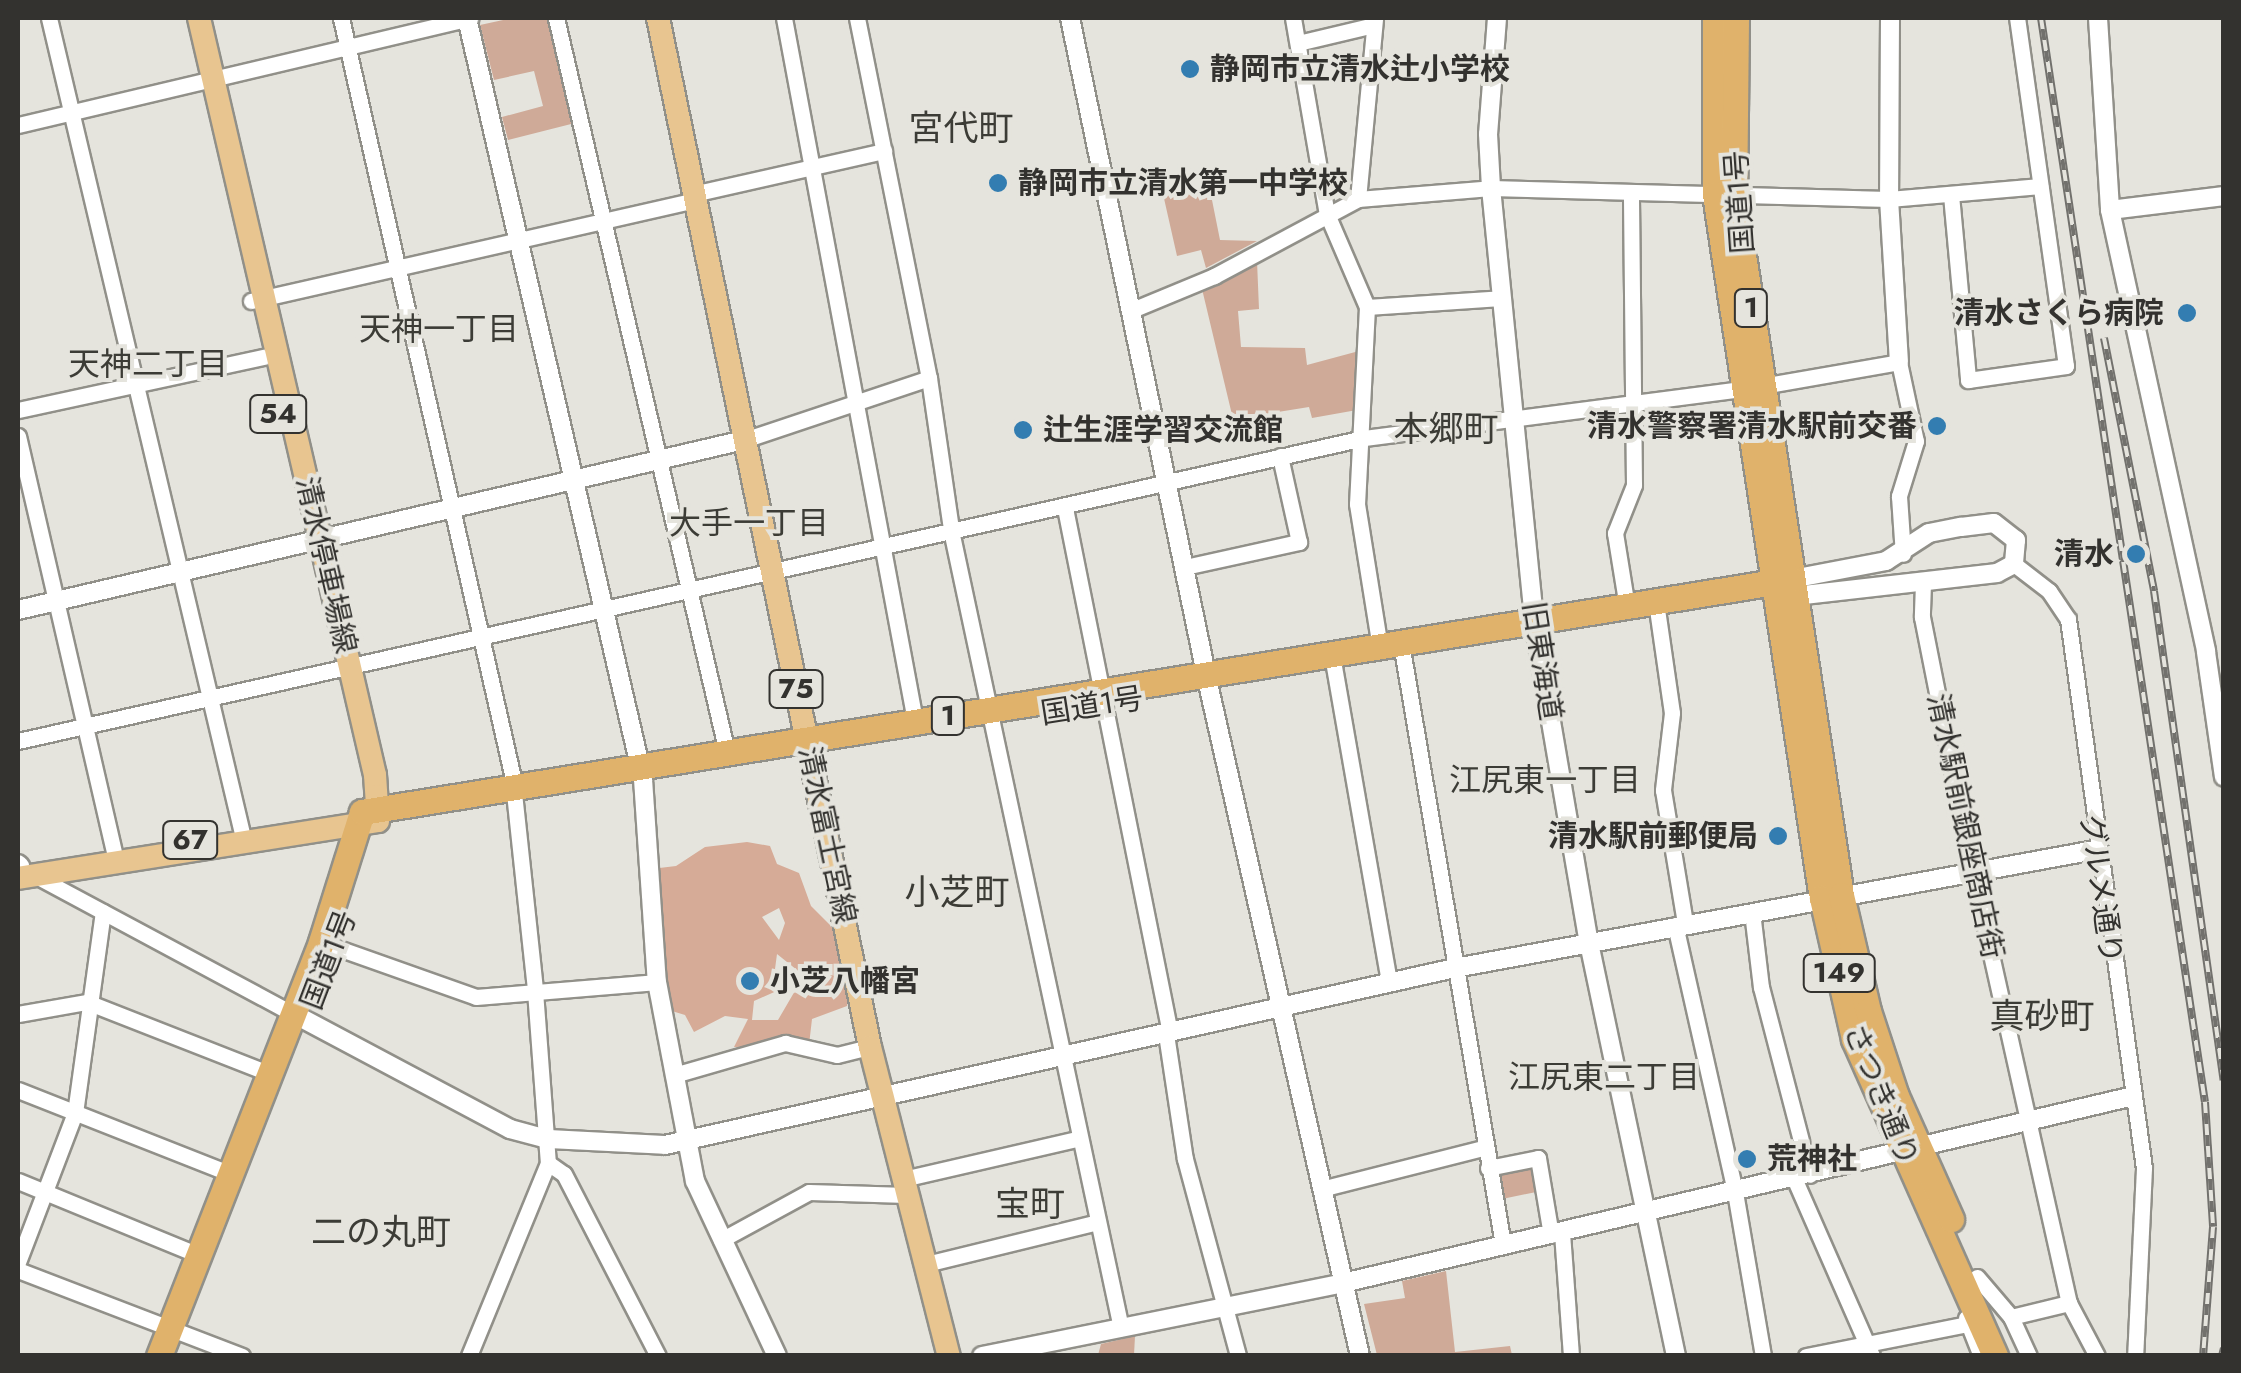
<!DOCTYPE html>
<meta charset="utf-8">
<style>
body{margin:0}
#map{position:relative;width:2241px;height:1373px;overflow:hidden;background:#e5e4dd;font-family:Jost,"Noto Sans JP",sans-serif}
div>[style]{position:absolute}
.green>*{inset:0;background:#cfaa98}
.forest>*{inset:0;background:#d6ab97}
.roads{filter:drop-shadow(2px 0 #919089) drop-shadow(-2px 0 #919089) drop-shadow(0 2px #919089) drop-shadow(0 -2px #919089)}
.minor>*{height:15px;margin:-7.5px;padding:0 7.5px;transform-origin:7.5px;border-radius:7.5px;background:#fff}
.tertiary>*{height:18px;margin:-9px;padding:0 9px;transform-origin:9px;border-radius:9px;background:#fff}
.primary>*{height:22px;margin:-11px;padding:0 11px;transform-origin:11px;border-radius:11px;background:#e8c590}
.trunk>*{height:25px;margin:-12.5px;padding:0 12.5px;transform-origin:12.5px;border-radius:12.5px;background:#e0b26b}
.rail>*{height:8px;margin-top:-4px;transform-origin:0;background:repeating-linear-gradient(90deg,#e5e4dd 0 11px,#72716d 0 22px);box-sizing:border-box;border-block:2px solid #72716d}
.dots>*{width:28px;height:28px;translate:-50% -50%;box-sizing:border-box;border:5px solid #e5e4dd;border-radius:50%}
span{translate:-50% -50%;white-space:nowrap;text-align:center;line-height:1.15;-webkit-text-stroke:8px #e5e4dd;paint-order:stroke}
.shield-label span{padding:2px 8px;background:#e5e4dd;border:2px solid;border-radius:8px;-webkit-text-stroke-width:0}
.shield-label{font-size:28px;color:#33322f;font-weight:700}
.poi-label{font-size:30px;color:#33322f;font-weight:700}
.left{translate:0 -50%;text-align:left}
.right{translate:-100% -50%;text-align:right}
.street-label{font-size:30px;color:#33322f}
.neighbourhood-label{font-size:32px;color:#3c3c36}
.quarter-label{font-size:35px;color:#3c3c36}
.frame{position:absolute;inset:0;border:20px solid #33322f;pointer-events:none}
</style>
<div id="map">
<div class="green">
<div style="clip-path:polygon(512px 18px,552px 18px,579px 122px,508px 140px,502px 117px,543px 106px,534px 71px,494px 80px,480px 25px)"></div>
<div style="clip-path:polygon(1209px 185px,1220px 240px,1257px 241px,1206px 268px,1201px 250px,1177px 256px,1163px 194px)"></div>
<div style="clip-path:polygon(1257px 261px,1259px 309px,1238px 311px,1241px 347px,1305px 348px,1307px 365px,1359px 351px,1357px 410px,1312px 418px,1309px 407px,1233px 419px,1202px 289px)"></div>
<div style="clip-path:polygon(1535px 1163px,1541px 1191px,1502px 1199px,1496px 1171px)"></div>
<div style="clip-path:polygon(1446px 1271px,1455px 1352px,1510px 1346px,1512px 1355px,1377px 1355px,1364px 1304px,1405px 1298px,1402px 1281px)"></div>
<div style="clip-path:polygon(1135px 1336px,1134px 1355px,1098px 1355px,1101px 1344px)"></div>
</div>
<div class="forest">
<div style="clip-path:polygon(evenodd,747px 842px,770px 846px,777px 864px,799px 873px,811px 906px,839px 934px,849px 997px,847px 1006px,812px 1019px,809px 1045px,734px 1047px,748px 1019px,725px 1016px,694px 1032px,685px 1015px,662px 1008px,651px 869px,676px 866px,705px 847px,747px 842px,779px 908px,785px 923px,779px 940px,762px 917px,779px 908px,747px 842px,777px 954px,802px 974px,799px 984px,778px 1020px,752px 1020px,754px 1001px,790px 985px,775px 969px,777px 954px)"></div>
</div>
<div class="roads">
<div class="minor">
<div style="left:49px;top:18px;width:838px;rotate:76.68deg"></div>
<div style="left:341px;top:18px;width:775px;rotate:77.25deg"></div>
<div style="left:512px;top:774px;width:218px;rotate:83.9deg"></div>
<div style="left:535px;top:991px;width:172px;rotate:85.7deg"></div>
<div style="left:548px;top:1163px;width:209px;rotate:112.3deg"></div>
<div style="left:556px;top:18px;width:754px;rotate:76.89deg"></div>
<div style="left:784px;top:18px;width:715px;rotate:79.44deg"></div>
<div style="left:857px;top:18px;width:367px;rotate:78.7deg"></div>
<div style="left:929px;top:378px;width:159px;rotate:81.7deg"></div>
<div style="left:952px;top:535px;width:811px;rotate:77.97deg"></div>
<div style="left:1293px;top:18px;width:199px;rotate:80.2deg"></div>
<div style="left:1327px;top:214px;width:101px;rotate:66.7deg"></div>
<div style="left:1367px;top:307px;width:197px;rotate:92.9deg"></div>
<div style="left:1357px;top:504px;width:145px;rotate:80.9deg"></div>
<div style="left:1298px;top:43px;width:78px;rotate:-13.3deg"></div>
<div style="left:18px;top:125px;width:465px;rotate:-13.3deg"></div>
<div style="left:693px;top:194px;width:196px;rotate:-12.7deg"></div>
<div style="left:1951px;top:195px;width:186px;rotate:84.7deg"></div>
<div style="left:1968px;top:380px;width:99px;rotate:-8.1deg"></div>
<div style="left:2066px;top:366px;width:351px;rotate:-98deg"></div>
<div style="left:1358px;top:199px;width:182px;rotate:-84.6deg"></div>
<div style="left:251px;top:301px;width:455px;rotate:-12.8deg"></div>
<div style="left:1367px;top:307px;width:134px;rotate:-3.8deg"></div>
<div style="left:1132px;top:310px;width:89px;rotate:-22.5deg"></div>
<div style="left:1214px;top:276px;width:163px;rotate:-28.1deg"></div>
<div style="left:1358px;top:199px;width:133px;rotate:-4.7deg"></div>
<div style="left:1491px;top:188px;width:398px;rotate:1.6deg"></div>
<div style="left:1889px;top:199px;width:152px;rotate:-4.9deg"></div>
<div style="left:1762px;top:386px;width:139px;rotate:-9.9deg"></div>
<div style="left:1899px;top:362px;width:81px;rotate:77.9deg"></div>
<div style="left:1916px;top:441px;width:58px;rotate:107.2deg"></div>
<div style="left:1899px;top:496px;width:58px;rotate:86.1deg"></div>
<div style="left:18px;top:410px;width:252px;rotate:-12.2deg"></div>
<div style="left:18px;top:436px;width:426px;rotate:77deg"></div>
<div style="left:744px;top:440px;width:195px;rotate:-18.5deg"></div>
<div style="left:1065px;top:508px;width:535px;rotate:78.69deg"></div>
<div style="left:2014px;top:564px;width:44px;rotate:37.6deg"></div>
<div style="left:2049px;top:591px;width:34px;rotate:56deg"></div>
<div style="left:2068px;top:619px;width:554px;rotate:82.12deg"></div>
<div style="left:2144px;top:1168px;width:188px;rotate:92.7deg"></div>
<div style="left:1185px;top:567px;width:117px;rotate:-12.4deg"></div>
<div style="left:1299px;top:542px;width:88px;rotate:-102.5deg"></div>
<div style="left:1923px;top:583px;width:34px;rotate:92deg"></div>
<div style="left:1922px;top:617px;width:262px;rotate:78.8deg"></div>
<div style="left:1973px;top:874px;width:440px;rotate:77.4deg"></div>
<div style="left:2069px;top:1303px;width:60px;rotate:62.2deg"></div>
<div style="left:1656px;top:602px;width:112px;rotate:81.8deg"></div>
<div style="left:1672px;top:713px;width:78px;rotate:96.7deg"></div>
<div style="left:1663px;top:790px;width:135px;rotate:80.6deg"></div>
<div style="left:1627px;top:607px;width:75px;rotate:-99.2deg"></div>
<div style="left:1615px;top:533px;width:52px;rotate:-68.4deg"></div>
<div style="left:1634px;top:485px;width:290px;rotate:-90.6deg"></div>
<div style="left:1401px;top:643px;width:611px;rotate:80.38deg"></div>
<div style="left:1332px;top:655px;width:333px;rotate:80.1deg"></div>
<div style="left:18px;top:741px;width:1380px;rotate:-12.69deg"></div>
<div style="left:1364px;top:438px;width:381px;rotate:-7.4deg"></div>
<div style="left:36px;top:876px;width:290px;rotate:28.2deg"></div>
<div style="left:1752px;top:912px;width:76px;rotate:83.2deg"></div>
<div style="left:1761px;top:987px;width:194px;rotate:75.4deg"></div>
<div style="left:1675px;top:925px;width:274px;rotate:77.3deg"></div>
<div style="left:1735px;top:1192px;width:166px;rotate:80.3deg"></div>
<div style="left:321px;top:942px;width:164px;rotate:19.5deg"></div>
<div style="left:476px;top:997px;width:182px;rotate:-4.7deg"></div>
<div style="left:18px;top:1014px;width:70px;rotate:-9.9deg"></div>
<div style="left:87px;top:1002px;width:198px;rotate:21.4deg"></div>
<div style="left:1166px;top:1034px;width:126px;rotate:81.4deg"></div>
<div style="left:1185px;top:1159px;width:204px;rotate:74.9deg"></div>
<div style="left:674px;top:1075px;width:116px;rotate:-16.1deg"></div>
<div style="left:785px;top:1043px;width:53px;rotate:13deg"></div>
<div style="left:837px;top:1055px;width:34px;rotate:-14deg"></div>
<div style="left:18px;top:1090px;width:227px;rotate:21.5deg"></div>
<div style="left:548px;top:1163px;width:19px;rotate:35deg"></div>
<div style="left:564px;top:1174px;width:205px;rotate:62.7deg"></div>
<div style="left:1488px;top:1168px;width:51px;rotate:-11.3deg"></div>
<div style="left:1538px;top:1158px;width:78px;rotate:80.4deg"></div>
<div style="left:1794px;top:1178px;width:194px;rotate:66.3deg"></div>
<div style="left:903px;top:1179px;width:178px;rotate:-13deg"></div>
<div style="left:18px;top:1181px;width:195px;rotate:22.3deg"></div>
<div style="left:1321px;top:1189px;width:167px;rotate:-14.2deg"></div>
<div style="left:1562px;top:1233px;width:123px;rotate:85.8deg"></div>
<div style="left:721px;top:1240px;width:100px;rotate:-28.6deg"></div>
<div style="left:809px;top:1192px;width:98px;rotate:1.8deg"></div>
<div style="left:18px;top:1262px;width:160px;rotate:-69.1deg"></div>
<div style="left:75px;top:1113px;width:203px;rotate:-82.1deg"></div>
<div style="left:926px;top:1264px;width:177px;rotate:-13.7deg"></div>
<div style="left:18px;top:1270px;width:240px;rotate:21deg"></div>
<div style="left:1977px;top:1277px;width:52px;rotate:49.6deg"></div>
<div style="left:2011px;top:1317px;width:43px;rotate:65.2deg"></div>
<div style="left:2011px;top:1317px;width:60px;rotate:-13.6deg"></div>
<div style="left:1966px;top:1318px;width:41px;rotate:68.5deg"></div>
<div style="left:1806px;top:1356px;width:164px;rotate:-11.2deg"></div>
</div>
<div class="tertiary">
<div style="left:467px;top:18px;width:781px;rotate:76.98deg"></div>
<div style="left:643px;top:779px;width:203px;rotate:86.1deg"></div>
<div style="left:657px;top:982px;width:203px;rotate:79.2deg"></div>
<div style="left:695px;top:1181px;width:193px;rotate:64.9deg"></div>
<div style="left:1070px;top:18px;width:684px;rotate:78.28deg"></div>
<div style="left:1209px;top:688px;width:685px;rotate:77.26deg"></div>
<div style="left:1497px;top:18px;width:116px;rotate:94.4deg"></div>
<div style="left:1488px;top:134px;width:54px;rotate:86.8deg"></div>
<div style="left:1491px;top:188px;width:436px;rotate:84.3deg"></div>
<div style="left:1534px;top:622px;width:326px;rotate:80.3deg"></div>
<div style="left:1589px;top:943px;width:422px;rotate:78.1deg"></div>
<div style="left:1890px;top:18px;width:181px;rotate:90.3deg"></div>
<div style="left:1889px;top:199px;width:163px;rotate:86.5deg"></div>
<div style="left:2098px;top:18px;width:192px;rotate:86.4deg"></div>
<div style="left:2110px;top:210px;width:452px;rotate:77.7deg"></div>
<div style="left:2206px;top:652px;width:126px;rotate:81.8deg"></div>
<div style="left:2110px;top:210px;width:115px;rotate:-7deg"></div>
<div style="left:1792px;top:579px;width:96px;rotate:-10.8deg"></div>
<div style="left:1886px;top:561px;width:51px;rotate:-33.1deg"></div>
<div style="left:1929px;top:533px;width:33px;rotate:-11deg"></div>
<div style="left:1961px;top:527px;width:33px;rotate:-7deg"></div>
<div style="left:1994px;top:523px;width:28px;rotate:38deg"></div>
<div style="left:2016px;top:540px;width:24px;rotate:95deg"></div>
<div style="left:2014px;top:564px;width:19px;rotate:152deg"></div>
<div style="left:1997px;top:573px;width:203px;rotate:173.5deg"></div>
<div style="left:18px;top:610px;width:746px;rotate:-13.18deg"></div>
<div style="left:18px;top:864px;width:3px;rotate:45deg"></div>
<div style="left:292px;top:1013px;width:247px;rotate:28deg"></div>
<div style="left:510px;top:1129px;width:39px;rotate:15deg"></div>
<div style="left:548px;top:1139px;width:117px;rotate:2.9deg"></div>
<div style="left:665px;top:1145px;width:810px;rotate:-12.63deg"></div>
<div style="left:1455px;top:968px;width:651px;rotate:-10.45deg"></div>
<div style="left:982px;top:1356px;width:368px;rotate:-11.4deg"></div>
<div style="left:1343px;top:1283px;width:808px;rotate:-13.31deg"></div>
</div>
<div class="primary">
<div style="left:658px;top:18px;width:1051px;rotate:78.36deg"></div>
<div style="left:870px;top:1047px;width:319px;rotate:75.7deg"></div>
<div style="left:18px;top:878px;width:364px;rotate:-9deg"></div>
<div style="left:378px;top:821px;width:46px;rotate:-93.7deg"></div>
<div style="left:375px;top:775px;width:777px;rotate:-103.09deg"></div>
</div>
<div class="trunk">
<div style="left:1715px;top:18px;width:176px;rotate:90deg"></div>
<div style="left:1715px;top:194px;width:712px;rotate:81.36deg"></div>
<div style="left:1822px;top:898px;width:145px;rotate:77.2deg"></div>
<div style="left:1854px;top:1039px;width:347px;rotate:66deg"></div>
<div style="left:1736px;top:18px;width:178px;rotate:90.6deg"></div>
<div style="left:1734px;top:196px;width:707px;rotate:81.3deg"></div>
<div style="left:1841px;top:895px;width:119px;rotate:76.9deg"></div>
<div style="left:1868px;top:1011px;width:89px;rotate:71.8deg"></div>
<div style="left:1896px;top:1096px;width:135px;rotate:65.9deg"></div>
<div style="left:159px;top:1356px;width:445px;rotate:-68.6deg"></div>
<div style="left:321px;top:942px;width:136px;rotate:-72.5deg"></div>
<div style="left:362px;top:812px;width:1449px;rotate:-9.25deg"></div>
</div>
</div>
<div class="rail">
<div style="left:2041px;top:18px;width:1096px;rotate:81.4deg"></div>
<div style="left:2205px;top:1102px;width:125px;rotate:86.3deg"></div>
<div style="left:2213px;top:1227px;width:129px;rotate:94.4deg"></div>
<div style="left:2104px;top:338px;width:258px;rotate:78.8deg"></div>
<div style="left:2154px;top:591px;width:494px;rotate:81.9deg"></div>
<div style="left:2222px;top:1356px;width:8px;rotate:-76deg"></div>
</div>
<div class="dots">
<div style="left:1190px;top:69px;background:#337db1"></div>
<div style="left:998px;top:183px;background:#337db1"></div>
<div style="left:2187px;top:313px;background:#337db1"></div>
<div style="left:1937px;top:426px;background:#337db1"></div>
<div style="left:1023px;top:430px;background:#337db1"></div>
<div style="left:2136px;top:554px;background:#337db1"></div>
<div style="left:1778px;top:836px;background:#337db1"></div>
<div style="left:750px;top:981px;background:#337db1"></div>
<div style="left:1747px;top:1159px;background:#337db1"></div>
</div>
<div class="shield-label">
<span style="left:1751px;top:308px">1</span>
<span style="left:278px;top:414px">54</span>
<span style="left:796px;top:689px">75</span>
<span style="left:948px;top:716px">1</span>
<span style="left:190px;top:840px">67</span>
<span style="left:1839px;top:973px">149</span>
</div>
<div class="poi-label">
<span class="left" style="left:1210px;top:69px">静岡市立清水辻小学校</span>
<span class="left" style="left:1018px;top:183px">静岡市立清水第一中学校</span>
<span class="right" style="left:2164px;top:313px">清水さくら病院</span>
<span class="right" style="left:1917px;top:426px">清水警察署清水駅前交番</span>
<span class="left" style="left:1043px;top:430px">辻生涯学習交流館</span>
<span class="right" style="left:2114px;top:554px">清水</span>
<span class="right" style="left:1758px;top:836px">清水駅前郵便局</span>
<span class="left" style="left:770px;top:981px">小芝八幡宮</span>
<span class="left" style="left:1767px;top:1159px">荒神社</span>
</div>
<div class="street-label">
<span style="left:1740px;top:202px;rotate:-94deg">国道1号</span>
<span style="left:326px;top:565px;rotate:77deg">清水停車場線</span>
<span style="left:1542px;top:661px;rotate:81deg">旧東海道</span>
<span style="left:1092px;top:706px;rotate:-9deg">国道1号</span>
<span style="left:1965px;top:826px;rotate:78deg">清水駅前銀座商店街</span>
<span style="left:827px;top:835px;rotate:78deg">清水富士宮線</span>
<span style="left:2101px;top:889px;rotate:82deg">グルメ通り</span>
<span style="left:329px;top:960px;rotate:-69deg">国道1号</span>
<span style="left:1881px;top:1095px;rotate:68deg">さつき通り</span>
</div>
<div class="neighbourhood-label">
<span style="left:439px;top:329px">天神一丁目</span>
<span style="left:148px;top:364px">天神二丁目</span>
<span style="left:749px;top:523px">大手一丁目</span>
<span style="left:1545px;top:780px">江尻東一丁目</span>
<span style="left:1604px;top:1077px">江尻東二丁目</span>
</div>
<div class="quarter-label">
<span style="left:961px;top:128px">宮代町</span>
<span style="left:1446px;top:429px">本郷町</span>
<span style="left:957px;top:892px">小芝町</span>
<span style="left:2042px;top:1016px">真砂町</span>
<span style="left:1030px;top:1204px">宝町</span>
<span style="left:381px;top:1232px">二の丸町</span>
</div>
<div class="frame"></div>
</div>
